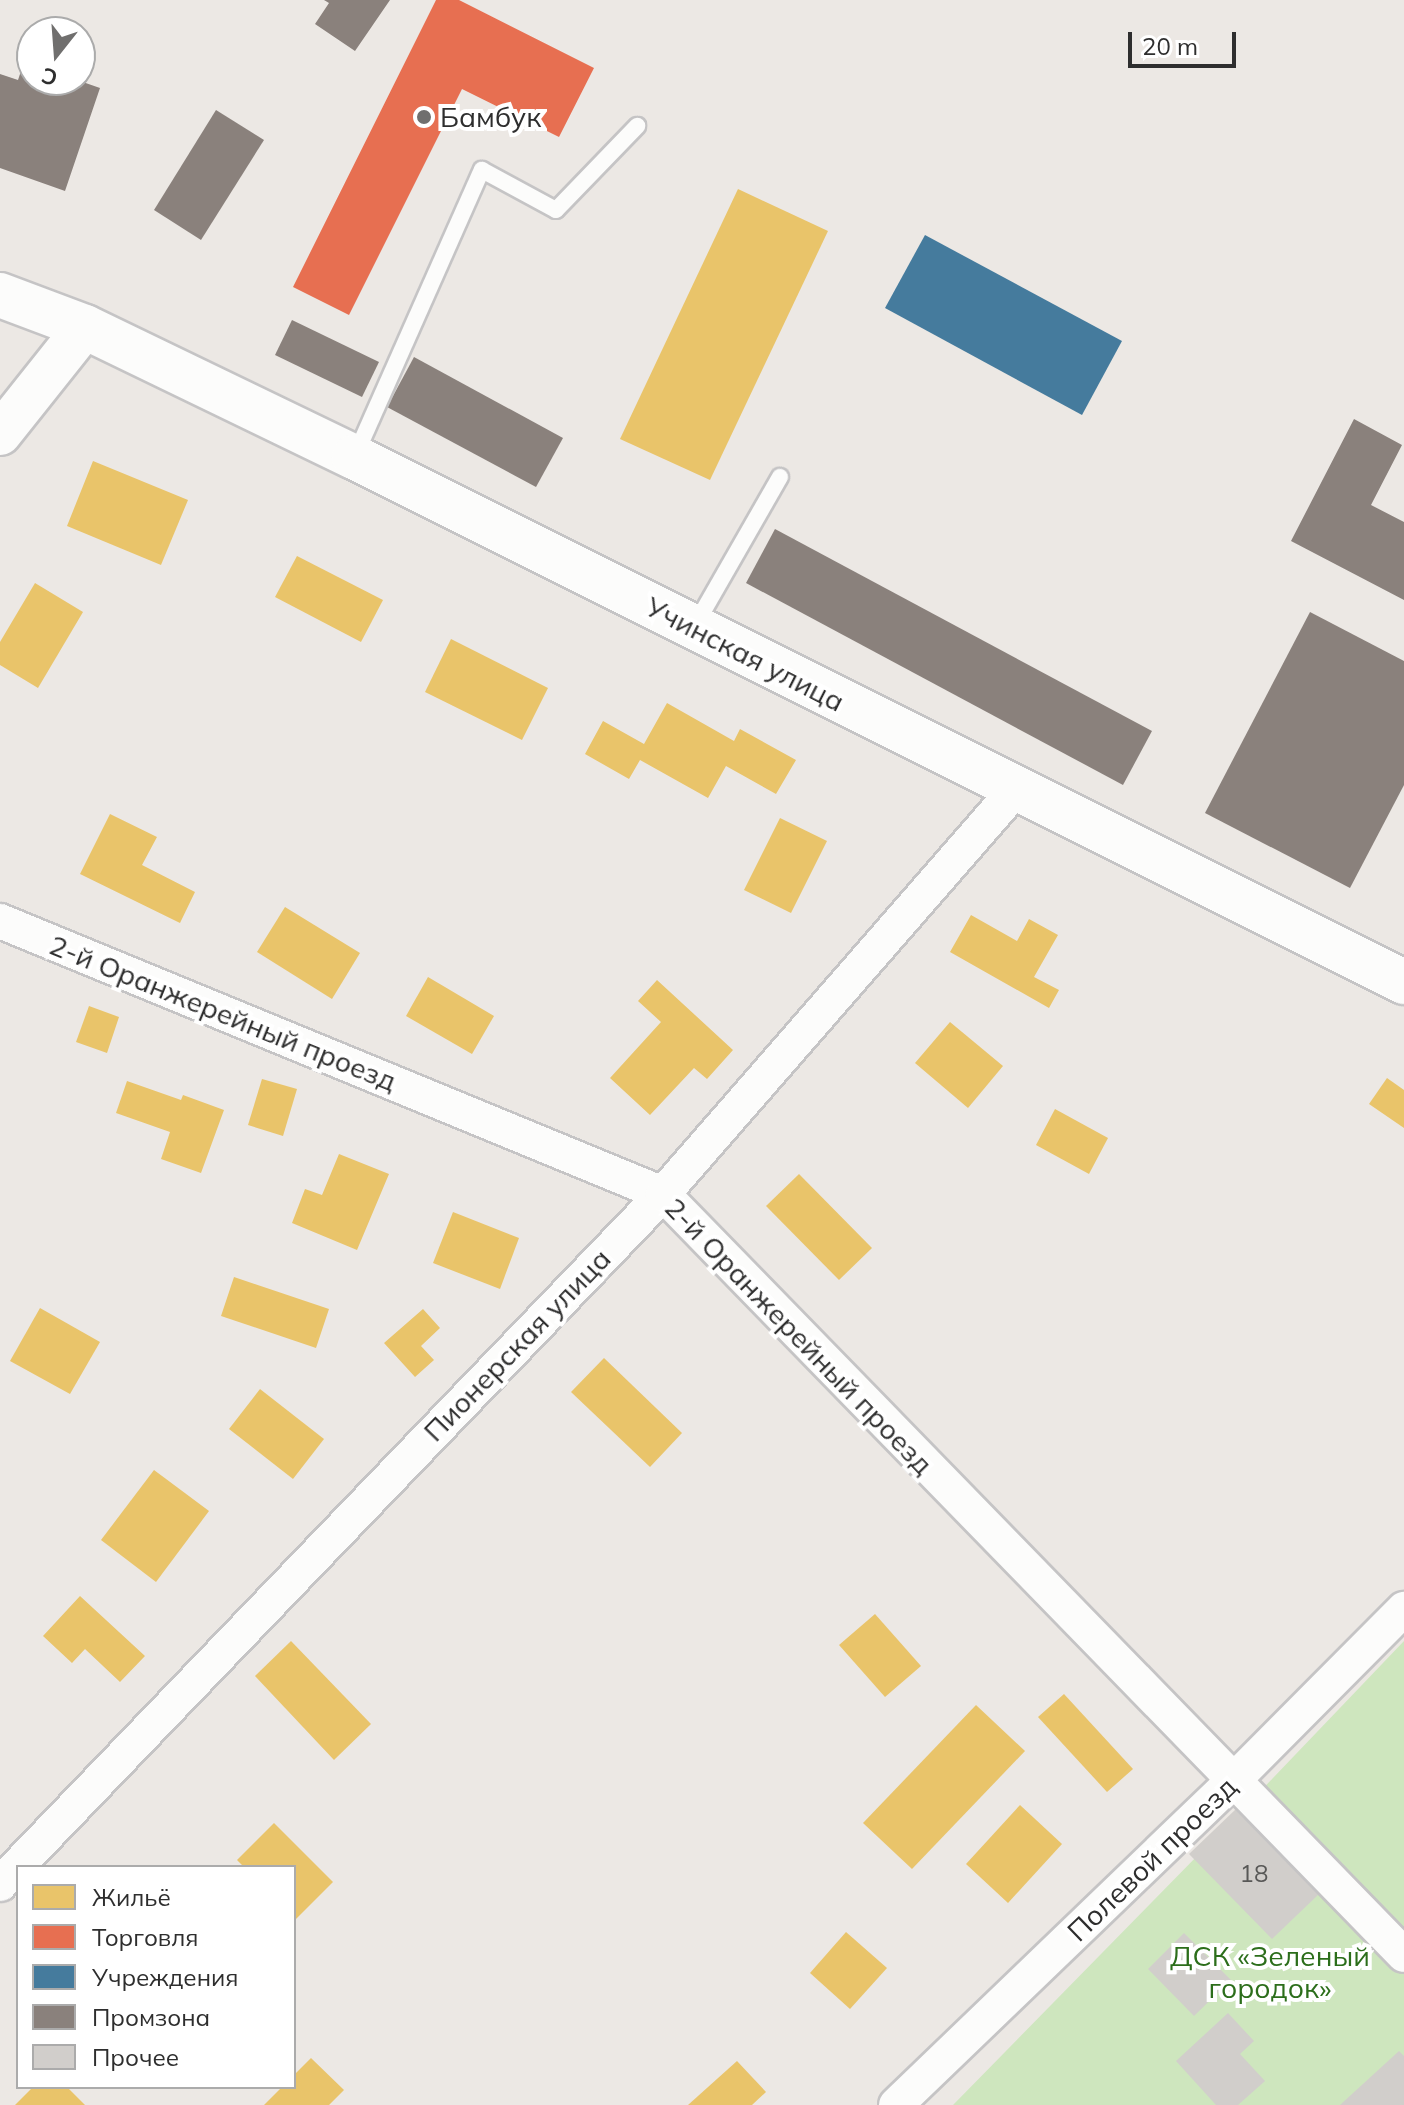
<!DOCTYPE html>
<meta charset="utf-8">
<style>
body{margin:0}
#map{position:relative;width:1404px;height:2105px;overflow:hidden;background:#ece8e4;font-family:Mulish,sans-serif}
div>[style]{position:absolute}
.green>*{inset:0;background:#cee6be}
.homes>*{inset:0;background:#e9c46a}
.shops>*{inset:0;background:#e76f51}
.public>*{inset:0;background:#457b9d}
.industry>*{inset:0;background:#8a817c}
.building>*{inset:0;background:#d1cecb}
.roads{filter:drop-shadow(2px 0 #c5c4c5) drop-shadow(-2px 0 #c5c4c5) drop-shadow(0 2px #c5c4c5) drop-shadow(0 -2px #c5c4c5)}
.service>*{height:16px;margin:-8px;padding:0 8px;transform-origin:8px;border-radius:8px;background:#fcfcfb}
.minor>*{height:34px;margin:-17px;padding:0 17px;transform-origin:17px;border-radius:17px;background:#fcfcfb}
.tertiary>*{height:42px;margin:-21px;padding:0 21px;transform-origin:21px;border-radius:21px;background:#fcfcfb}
.secondary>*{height:44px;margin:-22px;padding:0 22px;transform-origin:22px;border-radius:22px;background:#fcfcfb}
.dots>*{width:22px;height:22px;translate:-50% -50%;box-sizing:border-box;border:4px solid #fff;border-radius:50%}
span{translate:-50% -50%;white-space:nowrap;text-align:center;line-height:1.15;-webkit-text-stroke:8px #fff;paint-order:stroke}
.number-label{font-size:24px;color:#585857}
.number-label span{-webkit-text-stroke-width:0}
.poi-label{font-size:28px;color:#2e2e2e}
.left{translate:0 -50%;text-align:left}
.street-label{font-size:28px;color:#2e2e2e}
.park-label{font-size:28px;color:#2c6e1b}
.legend{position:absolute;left:16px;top:1865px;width:280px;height:224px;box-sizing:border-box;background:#fff;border:2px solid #ababab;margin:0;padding:10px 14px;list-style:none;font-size:24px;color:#2e2e2e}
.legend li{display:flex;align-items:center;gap:16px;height:40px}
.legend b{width:40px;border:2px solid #ababab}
.north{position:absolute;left:16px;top:16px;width:80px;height:80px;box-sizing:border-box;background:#fff;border:2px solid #ababab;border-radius:50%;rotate:197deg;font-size:22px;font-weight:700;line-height:32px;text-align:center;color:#2e2e2e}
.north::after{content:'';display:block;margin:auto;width:28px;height:36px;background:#706f6e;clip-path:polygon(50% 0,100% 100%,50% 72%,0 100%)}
.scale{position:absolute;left:1128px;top:32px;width:108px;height:36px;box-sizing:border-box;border:4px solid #2e2e2e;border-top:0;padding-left:10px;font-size:24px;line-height:28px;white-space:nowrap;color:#2e2e2e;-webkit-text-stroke:6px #fff;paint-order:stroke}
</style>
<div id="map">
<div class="green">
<div style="clip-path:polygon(1404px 1641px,1404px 2105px,953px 2105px,1251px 1801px)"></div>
</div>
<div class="homes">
<div style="clip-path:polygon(738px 189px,828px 231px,710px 480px,620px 439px)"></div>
<div style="clip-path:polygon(93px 461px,188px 500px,161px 565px,67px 526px)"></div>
<div style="clip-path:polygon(297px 556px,383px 600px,361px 642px,275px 597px)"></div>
<div style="clip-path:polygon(35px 583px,83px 612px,38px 688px,0 665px,0 642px)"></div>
<div style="clip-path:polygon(451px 639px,548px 688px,522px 740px,425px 692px)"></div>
<div style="clip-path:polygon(667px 703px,734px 741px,740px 729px,796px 760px,776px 794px,726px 766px,708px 798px,640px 760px,629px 779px,585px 754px,603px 721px,644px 744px)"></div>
<div style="clip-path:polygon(110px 814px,157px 837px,142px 865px,195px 892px,180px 923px,80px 874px)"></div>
<div style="clip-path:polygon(780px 818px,827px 841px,791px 913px,744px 890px)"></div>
<div style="clip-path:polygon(285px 907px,360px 953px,332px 999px,257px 952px)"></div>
<div style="clip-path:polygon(971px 915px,1017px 941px,1029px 919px,1058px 935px,1034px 977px,1059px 990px,1049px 1008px,950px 952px)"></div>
<div style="clip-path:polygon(428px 977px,494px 1016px,472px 1054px,406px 1016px)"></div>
<div style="clip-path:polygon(657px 980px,733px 1050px,707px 1079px,694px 1068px,650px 1115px,610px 1078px,661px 1022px,638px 1001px)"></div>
<div style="clip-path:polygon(89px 1006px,119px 1017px,107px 1053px,76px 1042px)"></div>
<div style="clip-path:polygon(950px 1022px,1003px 1066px,968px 1108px,915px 1063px)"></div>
<div style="clip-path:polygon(1387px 1078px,1404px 1090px,1404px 1128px,1369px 1104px)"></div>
<div style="clip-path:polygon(262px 1079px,297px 1089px,283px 1136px,248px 1125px)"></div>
<div style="clip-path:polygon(127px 1081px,181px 1100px,183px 1095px,224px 1110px,201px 1173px,161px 1159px,170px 1132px,116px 1113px)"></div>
<div style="clip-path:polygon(1055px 1109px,1108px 1138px,1089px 1174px,1036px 1145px)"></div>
<div style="clip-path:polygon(339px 1154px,389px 1174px,357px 1250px,292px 1223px,305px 1189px,322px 1195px)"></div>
<div style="clip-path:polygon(799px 1174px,872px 1248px,839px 1280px,766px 1206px)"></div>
<div style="clip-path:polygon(453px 1212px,519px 1238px,500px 1289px,433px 1263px)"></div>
<div style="clip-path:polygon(234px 1277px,329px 1309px,316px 1348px,221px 1316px)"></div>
<div style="clip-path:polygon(40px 1308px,100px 1342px,70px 1394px,10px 1361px)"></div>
<div style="clip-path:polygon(423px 1309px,440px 1328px,421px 1346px,434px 1360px,415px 1377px,384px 1343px)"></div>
<div style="clip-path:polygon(604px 1358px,682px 1433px,650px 1467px,571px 1392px)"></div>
<div style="clip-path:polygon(260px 1389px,324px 1439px,293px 1479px,229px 1429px)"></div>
<div style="clip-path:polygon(154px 1470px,209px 1511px,156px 1582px,101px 1540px)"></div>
<div style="clip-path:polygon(80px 1596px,145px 1656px,120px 1682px,85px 1649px,72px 1663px,43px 1636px)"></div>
<div style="clip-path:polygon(875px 1614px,921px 1666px,885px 1697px,839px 1645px)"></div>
<div style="clip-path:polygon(291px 1641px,371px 1724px,334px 1760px,255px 1676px)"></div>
<div style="clip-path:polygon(1064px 1694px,1133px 1769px,1107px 1792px,1038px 1717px)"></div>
<div style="clip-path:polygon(976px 1705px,1025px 1751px,912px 1869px,863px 1823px)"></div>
<div style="clip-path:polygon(1020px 1805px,1062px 1844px,1008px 1903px,966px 1864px)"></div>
<div style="clip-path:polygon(274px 1823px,333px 1882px,296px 1919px,294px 1867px,244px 1867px,237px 1860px)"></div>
<div style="clip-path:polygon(846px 1932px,887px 1968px,850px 2009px,810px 1973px)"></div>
<div style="clip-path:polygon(311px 2058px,344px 2090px,329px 2105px,264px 2105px,282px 2087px,294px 2087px,294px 2075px)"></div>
<div style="clip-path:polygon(737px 2061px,766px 2092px,752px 2105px,688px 2105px)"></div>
<div style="clip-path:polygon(33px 2087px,67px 2087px,85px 2105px,15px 2105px)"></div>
</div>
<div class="shops">
<div style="clip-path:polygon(436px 0,459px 0,594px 68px,559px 137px,462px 89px,349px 315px,293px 287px)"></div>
</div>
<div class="public">
<div style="clip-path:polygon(925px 235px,1122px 341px,1082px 415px,885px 308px)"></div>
</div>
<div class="industry">
<div style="clip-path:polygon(324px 0,390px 0,355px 51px,315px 24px,329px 3px)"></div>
<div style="clip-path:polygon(24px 62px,32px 65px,32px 80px,77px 80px,100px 88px,65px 191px,0 168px,0 74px,18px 80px)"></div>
<div style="clip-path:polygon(216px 110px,264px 140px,201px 240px,154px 210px)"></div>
<div style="clip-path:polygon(292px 320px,379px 362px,362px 397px,275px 355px)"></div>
<div style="clip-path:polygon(414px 357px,563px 438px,536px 487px,387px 407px)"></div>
<div style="clip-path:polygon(1354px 419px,1402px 445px,1371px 505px,1404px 522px,1404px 600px,1291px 541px)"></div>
<div style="clip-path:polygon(775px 529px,1152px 731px,1123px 785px,746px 583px)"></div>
<div style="clip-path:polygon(1310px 612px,1404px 661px,1404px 785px,1350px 888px,1205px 813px)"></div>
</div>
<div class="building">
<div style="clip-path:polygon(1236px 1809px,1319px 1894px,1272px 1939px,1189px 1854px)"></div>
<div style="clip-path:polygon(1184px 1933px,1231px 1980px,1194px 2016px,1148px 1969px)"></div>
<div style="clip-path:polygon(1228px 2013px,1254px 2041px,1240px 2054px,1265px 2081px,1238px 2105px,1216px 2105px,1176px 2061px)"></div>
<div style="clip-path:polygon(1399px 2051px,1404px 2056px,1404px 2105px,1340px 2105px)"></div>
</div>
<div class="roads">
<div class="service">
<div style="left:355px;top:456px;width:313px;rotate:-66.1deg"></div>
<div style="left:482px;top:170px;width:84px;rotate:28.4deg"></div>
<div style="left:556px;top:210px;width:117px;rotate:-46deg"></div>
<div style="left:694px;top:627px;width:173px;rotate:-60.2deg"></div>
</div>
<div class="minor">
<div style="left:0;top:921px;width:717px;rotate:22.38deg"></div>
<div style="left:663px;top:1194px;width:1062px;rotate:45.76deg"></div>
<div style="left:0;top:1884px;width:957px;rotate:-46.14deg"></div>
<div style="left:663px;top:1194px;width:536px;rotate:-48.93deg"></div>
<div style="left:896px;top:2105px;width:466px;rotate:-43.9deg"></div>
<div style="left:1232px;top:1782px;width:244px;rotate:-45.2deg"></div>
</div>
<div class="tertiary">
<div style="left:0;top:434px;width:137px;rotate:-51.5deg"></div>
</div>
<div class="secondary">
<div style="left:0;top:295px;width:91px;rotate:20.6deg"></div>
<div style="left:85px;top:327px;width:299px;rotate:25.8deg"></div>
<div style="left:354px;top:457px;width:1174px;rotate:26.57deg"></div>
</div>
</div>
<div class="dots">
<div style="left:424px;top:117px;background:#706f6e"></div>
</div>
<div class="number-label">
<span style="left:1254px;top:1874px">18</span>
</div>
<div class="poi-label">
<span class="left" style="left:440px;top:117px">Бамбук</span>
</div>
<div class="street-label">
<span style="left:745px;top:654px;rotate:27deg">Учинская улица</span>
<span style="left:223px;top:1013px;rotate:22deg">2-й Оранжерейный проезд</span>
<span style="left:799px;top:1336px;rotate:46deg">2-й Оранжерейный проезд</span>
<span style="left:517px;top:1345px;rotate:-46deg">Пионерская улица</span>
<span style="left:1152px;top:1859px;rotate:-44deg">Полевой проезд</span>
</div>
<div class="park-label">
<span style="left:1270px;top:1972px">ДСК «Зеленый<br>городок»</span>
</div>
<ul class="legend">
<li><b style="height:22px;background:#e9c46a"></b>Жильё</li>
<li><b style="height:22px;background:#e76f51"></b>Торговля</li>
<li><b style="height:22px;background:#457b9d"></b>Учреждения</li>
<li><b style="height:22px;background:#8a817c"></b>Промзона</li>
<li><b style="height:22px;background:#d1cecb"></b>Прочее</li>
</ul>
<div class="north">С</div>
<div class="scale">20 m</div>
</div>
